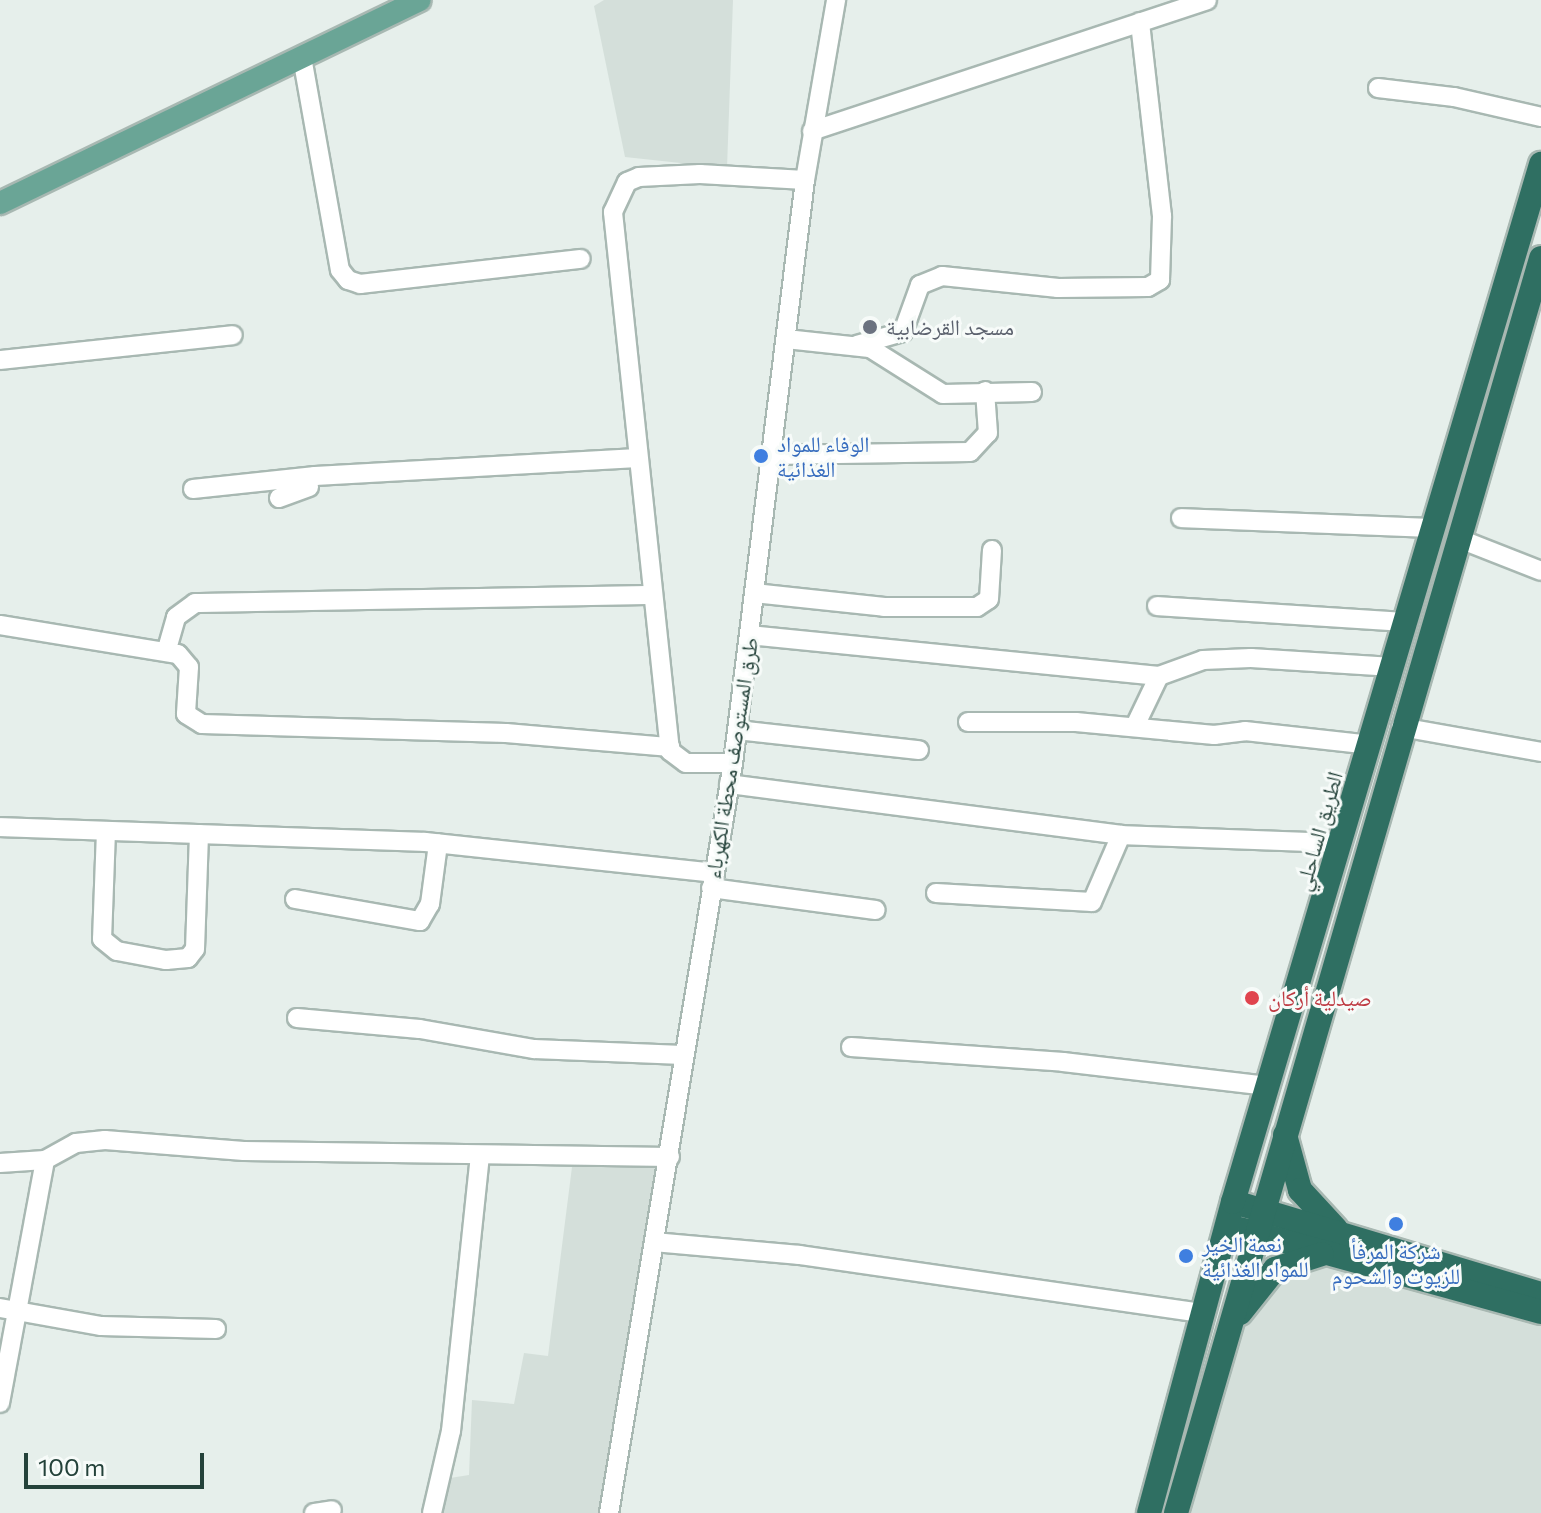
<!DOCTYPE html>
<meta charset="utf-8">
<style>
body{margin:0}
#map{position:relative;width:1541px;height:1513px;overflow:hidden;background:#e6efeb;font-family:Commissioner,"Noto Naskh Arabic",sans-serif}
div>[style]{position:absolute}
.built>*{inset:0;background:#d4dfda}
.roads{filter:drop-shadow(2px 0 #a8b8b2) drop-shadow(-2px 0 #a8b8b2) drop-shadow(0 2px #a8b8b2) drop-shadow(0 -2px #a8b8b2)}
.minor>*{height:18px;margin:-9px;padding:0 9px;transform-origin:9px;border-radius:9px;background:#fff}
.major>*{height:22px;margin:-11px;padding:0 11px;transform-origin:11px;border-radius:11px;background:#6aa596}
.highway>*{height:24px;margin:-12px;padding:0 12px;transform-origin:12px;border-radius:12px;background:#2f6f62}
.dots>*{width:22px;height:22px;translate:-50% -50%;box-sizing:border-box;border:4px solid #f7fbf9;border-radius:50%}
span{translate:-50% -50%;white-space:nowrap;text-align:center;line-height:1.15;-webkit-text-stroke:6px #f7fbf9;paint-order:stroke}
.worship-label{font-size:22px;color:#5b616d}
.left{translate:0 -50%;text-align:left}
.shop-label{font-size:22px;color:#366cbe}
.street-label{font-size:22px;color:#24423a}
.health-label{font-size:22px;color:#be3a42}
.scale{position:absolute;left:24px;top:1453px;width:180px;height:36px;box-sizing:border-box;border:4px solid #24423a;border-top:0;padding-left:10px;font-size:24px;line-height:28px;white-space:nowrap;color:#24423a;-webkit-text-stroke:6px #f7fbf9;paint-order:stroke}
</style>
<div id="map">
<div class="built">
<div style="clip-path:polygon(604px 0,733px 0,727px 168px,625px 157px,594px 6px)"></div>
<div style="clip-path:polygon(572px 1167px,674px 1167px,607px 1513px,443px 1513px,450px 1478px,469px 1475px,472px 1400px,514px 1404px,524px 1353px,548px 1356px)"></div>
<div style="clip-path:polygon(1305px 1256px,1541px 1312px,1541px 1513px,1176px 1513px,1229px 1328px)"></div>
</div>
<div class="roads">
<div class="minor">
<div style="left:302px;top:57px;width:216px;rotate:79.9deg"></div>
<div style="left:340px;top:270px;width:13px;rotate:51deg"></div>
<div style="left:348px;top:280px;width:13px;rotate:18deg"></div>
<div style="left:360px;top:284px;width:222px;rotate:-6.5deg"></div>
<div style="left:1378px;top:88px;width:77px;rotate:6.8deg"></div>
<div style="left:1454px;top:97px;width:89px;rotate:12.9deg"></div>
<div style="left:812px;top:131px;width:416px;rotate:-18.3deg"></div>
<div style="left:786px;top:339px;width:84px;rotate:6.1deg"></div>
<div style="left:870px;top:348px;width:86px;rotate:32.2deg"></div>
<div style="left:943px;top:394px;width:89px;rotate:-1.3deg"></div>
<div style="left:857px;top:345px;width:48px;rotate:-15.8deg"></div>
<div style="left:903px;top:332px;width:50px;rotate:-70.1deg"></div>
<div style="left:920px;top:285px;width:24px;rotate:-22deg"></div>
<div style="left:942px;top:276px;width:117px;rotate:5.9deg"></div>
<div style="left:1058px;top:288px;width:90px;rotate:-0.6deg"></div>
<div style="left:1148px;top:287px;width:14px;rotate:-30deg"></div>
<div style="left:1160px;top:280px;width:64px;rotate:-88.2deg"></div>
<div style="left:1162px;top:216px;width:195px;rotate:-96.5deg"></div>
<div style="left:0;top:360px;width:234px;rotate:-6.1deg"></div>
<div style="left:772px;top:455px;width:198px;rotate:-0.9deg"></div>
<div style="left:970px;top:452px;width:26px;rotate:-47deg"></div>
<div style="left:988px;top:433px;width:42px;rotate:-94.1deg"></div>
<div style="left:193px;top:489px;width:123px;rotate:-6.1deg"></div>
<div style="left:315px;top:476px;width:323px;rotate:-3.2deg"></div>
<div style="left:279px;top:498px;width:32px;rotate:-20deg"></div>
<div style="left:1181px;top:518px;width:254px;rotate:2.3deg"></div>
<div style="left:1457px;top:538px;width:90px;rotate:21.4deg"></div>
<div style="left:754px;top:593px;width:131px;rotate:6.1deg"></div>
<div style="left:884px;top:607px;width:93px"></div>
<div style="left:977px;top:607px;width:14px;rotate:-34deg"></div>
<div style="left:989px;top:599px;width:49px;rotate:-86.5deg"></div>
<div style="left:1157px;top:606px;width:251px;rotate:3.7deg"></div>
<div style="left:0;top:625px;width:180px;rotate:9.3deg"></div>
<div style="left:178px;top:654px;width:17px;rotate:50deg"></div>
<div style="left:189px;top:667px;width:47px;rotate:93.7deg"></div>
<div style="left:186px;top:714px;width:19px;rotate:32deg"></div>
<div style="left:202px;top:724px;width:304px;rotate:1.7deg"></div>
<div style="left:506px;top:733px;width:165px;rotate:4.9deg"></div>
<div style="left:749px;top:635px;width:412px;rotate:5.7deg"></div>
<div style="left:1159px;top:676px;width:47px;rotate:-20deg"></div>
<div style="left:1203px;top:660px;width:48px;rotate:-2.4deg"></div>
<div style="left:1251px;top:658px;width:142px;rotate:3.6deg"></div>
<div style="left:167px;top:649px;width:33px;rotate:-74deg"></div>
<div style="left:176px;top:617px;width:24px;rotate:-36deg"></div>
<div style="left:195px;top:603px;width:457px;rotate:-1deg"></div>
<div style="left:968px;top:722px;width:108px"></div>
<div style="left:1076px;top:722px;width:139px;rotate:5.4deg"></div>
<div style="left:1214px;top:735px;width:31px;rotate:-7deg"></div>
<div style="left:1245px;top:731px;width:127px;rotate:6.3deg"></div>
<div style="left:1135px;top:726px;width:55px;rotate:-64.4deg"></div>
<div style="left:1401px;top:727px;width:142px;rotate:10.1deg"></div>
<div style="left:737px;top:730px;width:183px;rotate:6.3deg"></div>
<div style="left:733px;top:763px;width:47px;rotate:180deg"></div>
<div style="left:686px;top:763px;width:20px;rotate:-143deg"></div>
<div style="left:670px;top:751px;width:542px;rotate:-96.04deg"></div>
<div style="left:613px;top:212px;width:33px;rotate:-65deg"></div>
<div style="left:627px;top:182px;width:13px;rotate:-23deg"></div>
<div style="left:639px;top:177px;width:61px;rotate:-2.8deg"></div>
<div style="left:700px;top:174px;width:105px;rotate:3.3deg"></div>
<div style="left:729px;top:784px;width:395px;rotate:7.4deg"></div>
<div style="left:1121px;top:835px;width:220px;rotate:2.1deg"></div>
<div style="left:0;top:827px;width:425px;rotate:2deg"></div>
<div style="left:425px;top:842px;width:290px;rotate:6.1deg"></div>
<div style="left:106px;top:831px;width:108px;rotate:92.1deg"></div>
<div style="left:102px;top:939px;width:19px;rotate:39deg"></div>
<div style="left:117px;top:951px;width:50px;rotate:10.4deg"></div>
<div style="left:166px;top:960px;width:22px;rotate:-5deg"></div>
<div style="left:188px;top:958px;width:11px;rotate:-52deg"></div>
<div style="left:195px;top:949px;width:115px;rotate:-88deg"></div>
<div style="left:711px;top:888px;width:166px;rotate:7.6deg"></div>
<div style="left:936px;top:893px;width:156px;rotate:3.3deg"></div>
<div style="left:1092px;top:902px;width:73px;rotate:-66.6deg"></div>
<div style="left:295px;top:899px;width:127px;rotate:10deg"></div>
<div style="left:420px;top:921px;width:20px;rotate:-60deg"></div>
<div style="left:430px;top:904px;width:61px;rotate:-82.4deg"></div>
<div style="left:297px;top:1018px;width:123px;rotate:5.1deg"></div>
<div style="left:420px;top:1029px;width:116px;rotate:10deg"></div>
<div style="left:534px;top:1049px;width:149px;rotate:2.3deg"></div>
<div style="left:851px;top:1047px;width:213px;rotate:4deg"></div>
<div style="left:1063px;top:1062px;width:206px;rotate:6.7deg"></div>
<div style="left:0;top:1163px;width:45px;rotate:-3.8deg"></div>
<div style="left:45px;top:1160px;width:35px;rotate:-29deg"></div>
<div style="left:76px;top:1143px;width:29px;rotate:-6deg"></div>
<div style="left:105px;top:1140px;width:139px;rotate:4.5deg"></div>
<div style="left:244px;top:1151px;width:426px;rotate:0.8deg"></div>
<div style="left:654px;top:1242px;width:146px;rotate:5.1deg"></div>
<div style="left:799px;top:1255px;width:408px;rotate:8.2deg"></div>
<div style="left:0;top:1308px;width:103px;rotate:10.1deg"></div>
<div style="left:101px;top:1326px;width:115px;rotate:1.5deg"></div>
<div style="left:0;top:1403px;width:247px;rotate:-79.5deg"></div>
<div style="left:314px;top:1513px;width:18px;rotate:-9deg"></div>
<div style="left:432px;top:1513px;width:84px;rotate:-77deg"></div>
<div style="left:451px;top:1431px;width:277px;rotate:-84deg"></div>
<div style="left:609px;top:1513px;width:760px;rotate:-80.61deg"></div>
<div style="left:733px;top:763px;width:587px;rotate:-82.96deg"></div>
<div style="left:805px;top:180px;width:183px;rotate:-80.2deg"></div>
</div>
<div class="major">
<div style="left:0;top:203px;width:466px;rotate:-25.8deg"></div>
</div>
<div class="highway">
<div style="left:1285px;top:1135px;width:57px;rotate:74.7deg"></div>
<div style="left:1300px;top:1190px;width:53px;rotate:47.3deg"></div>
<div style="left:1244px;top:1205px;width:310px;rotate:16.7deg"></div>
<div style="left:1240px;top:1229px;width:312px;rotate:15.4deg"></div>
<div style="left:1240px;top:1313px;width:56px;rotate:-51.5deg"></div>
<div style="left:1275px;top:1269px;width:49px;rotate:-17.7deg"></div>
<div style="left:1149px;top:1513px;width:322px;rotate:-74.9deg"></div>
<div style="left:1233px;top:1202px;width:1083px;rotate:-73.47deg"></div>
<div style="left:1176px;top:1513px;width:1307px;rotate:-73.78deg"></div>
</div>
</div>
<div class="dots">
<div style="left:870px;top:327px;background:#6b7280"></div>
<div style="left:761px;top:456px;background:#3f7fe0"></div>
<div style="left:1252px;top:998px;background:#e0444e"></div>
<div style="left:1396px;top:1224px;background:#3f7fe0"></div>
<div style="left:1186px;top:1256px;background:#3f7fe0"></div>
</div>
<div class="worship-label">
<span class="left" style="left:886px;top:327px">مسجد القرضابية</span>
</div>
<div class="shop-label">
<span class="left" style="left:777px;top:456px">الوفاء للمواد<br>الغذائية</span>
<span class="left" style="left:1202px;top:1256px">نعمة الخير<br>للمواد الغذائية</span>
<span style="left:1396px;top:1263px">شركة المرفأ<br>للزيوت والشحوم</span>
</div>
<div class="street-label">
<span style="left:731px;top:758px;rotate:-81deg">طرق المستوصف محطة الكهرباء</span>
<span style="left:1318px;top:831px;rotate:-74deg">الطريق الساحلي</span>
</div>
<div class="health-label">
<span class="left" style="left:1268px;top:998px">صيدلية أركان</span>
</div>
<div class="scale">100 m</div>
</div>
